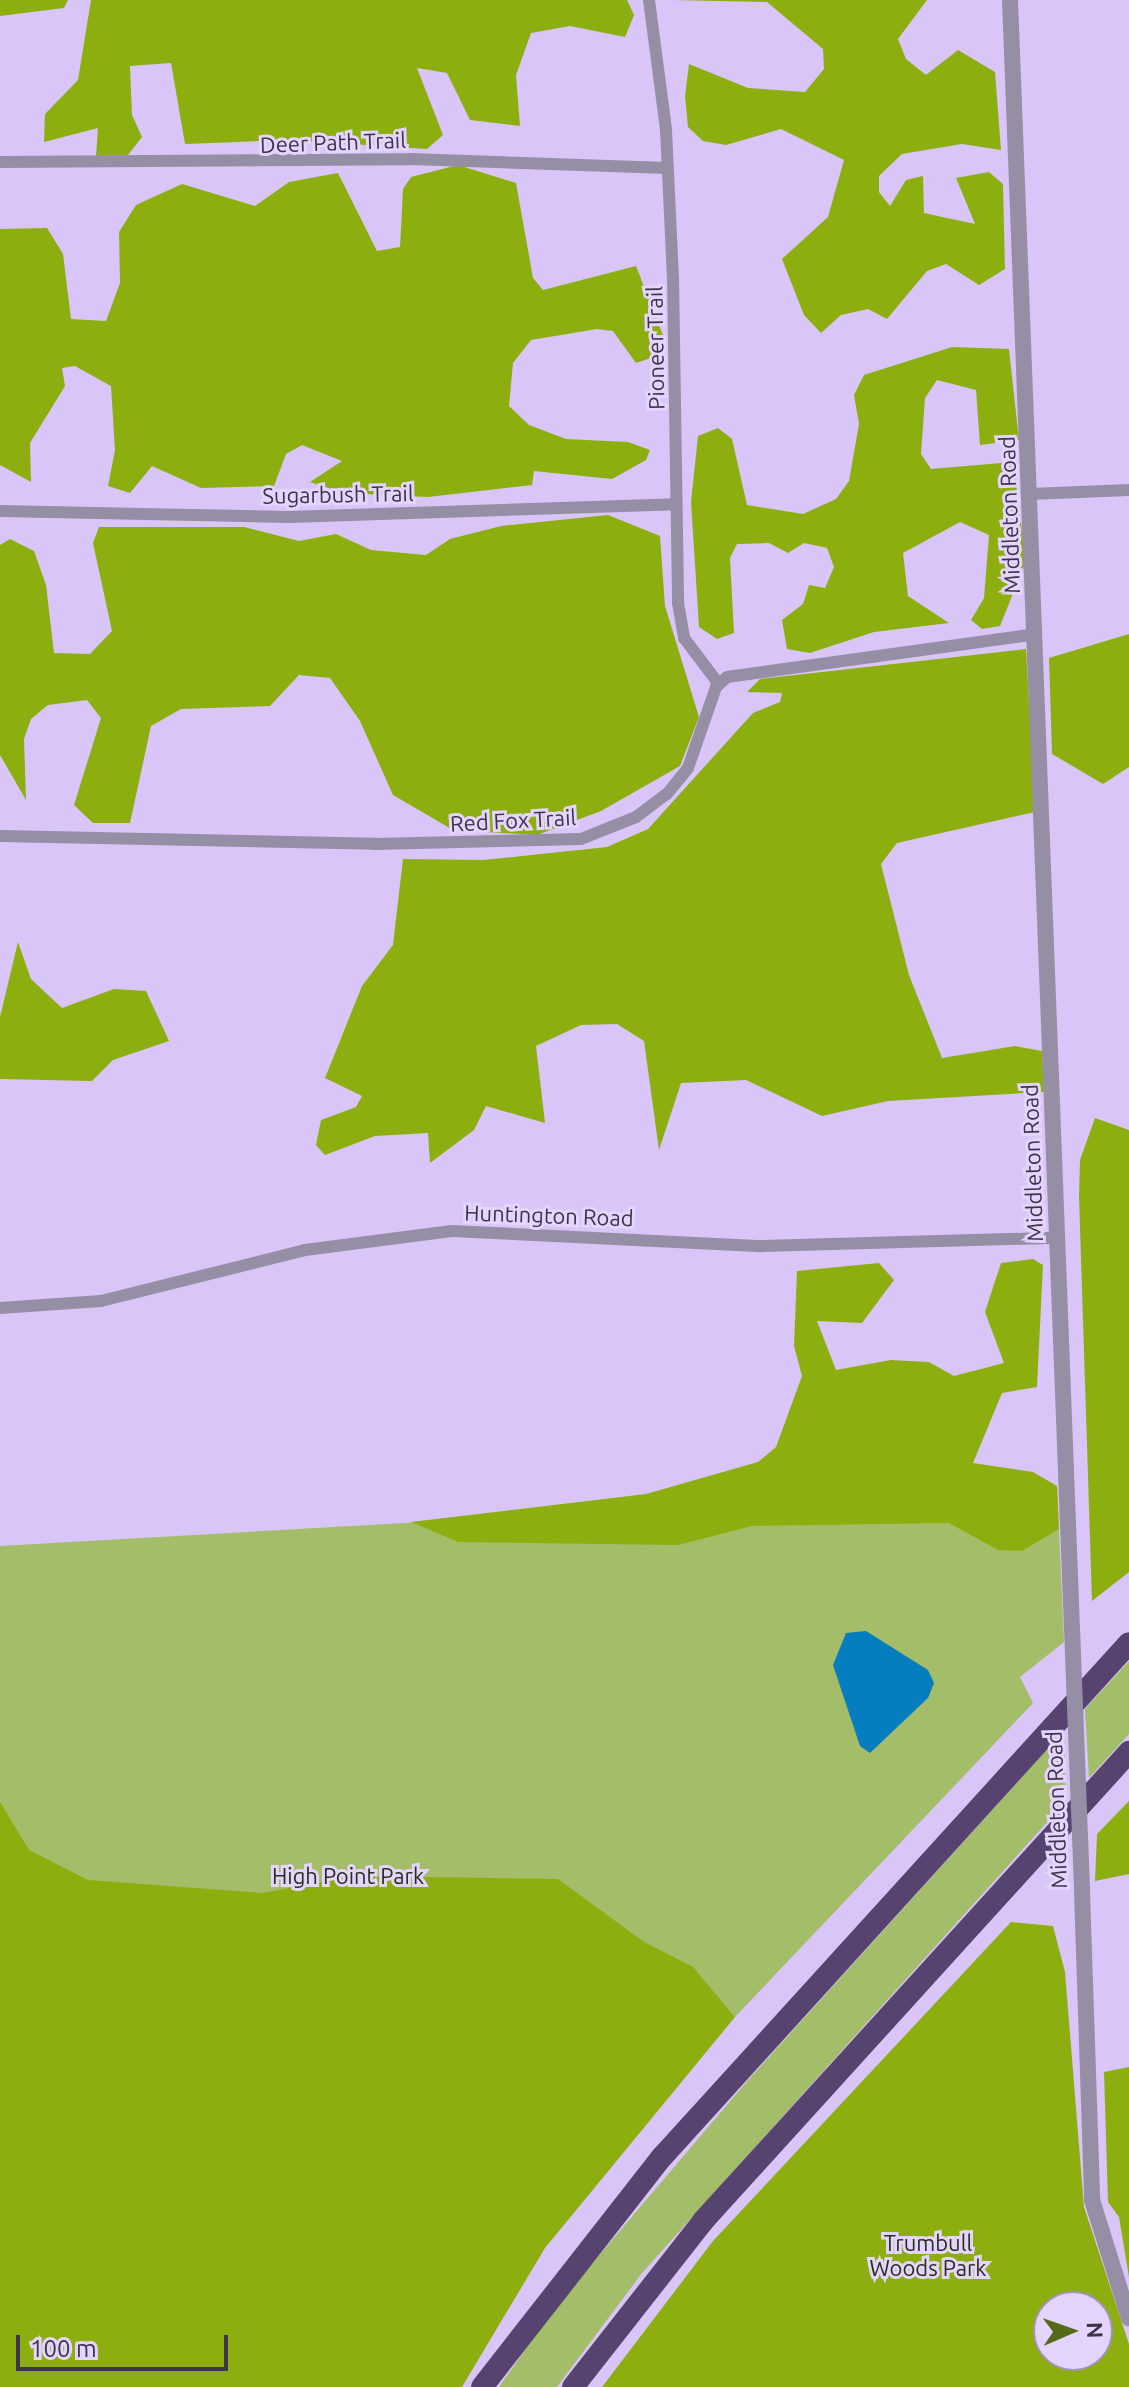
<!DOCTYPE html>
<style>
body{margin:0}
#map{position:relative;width:1129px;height:2387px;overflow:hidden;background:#d9c5f8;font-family:Ubuntu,sans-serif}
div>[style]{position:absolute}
.green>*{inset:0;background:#a3bd69}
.forest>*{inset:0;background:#8caf0f}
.water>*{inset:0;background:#057dbf}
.minor>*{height:12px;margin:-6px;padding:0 6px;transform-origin:6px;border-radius:6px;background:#968ea4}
.tertiary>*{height:16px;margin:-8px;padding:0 8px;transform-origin:8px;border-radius:8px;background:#968ea4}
.motorway>*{height:22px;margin:-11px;padding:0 11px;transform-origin:11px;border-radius:11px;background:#56436f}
.tertiary-bridge>*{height:16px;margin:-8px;padding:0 8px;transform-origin:8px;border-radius:8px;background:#968ea4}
span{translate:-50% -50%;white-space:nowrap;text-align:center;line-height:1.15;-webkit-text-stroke:6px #e5d4fe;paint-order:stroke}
.street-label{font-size:22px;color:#3c3448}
.park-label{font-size:22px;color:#282f18}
.north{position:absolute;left:1033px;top:2291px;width:80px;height:80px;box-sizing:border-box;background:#e5d4fe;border:2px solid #a194b5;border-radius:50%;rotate:88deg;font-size:22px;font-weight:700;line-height:32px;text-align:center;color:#3c3448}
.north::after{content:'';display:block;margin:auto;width:28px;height:36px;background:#566b19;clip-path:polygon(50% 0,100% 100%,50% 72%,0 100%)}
.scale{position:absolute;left:16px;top:2335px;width:212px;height:36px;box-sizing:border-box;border:4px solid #3c3448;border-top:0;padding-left:10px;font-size:24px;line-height:28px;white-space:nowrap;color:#3c3448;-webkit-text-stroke:6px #e5d4fe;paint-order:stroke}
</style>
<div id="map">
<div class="green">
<div style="clip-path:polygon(1057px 1486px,1064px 1642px,1020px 1677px,1033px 1703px,735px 2017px,712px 1990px,0 2253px,0 1546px)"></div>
<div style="clip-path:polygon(1129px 1661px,1129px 1734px,1089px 1778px,1085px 1709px)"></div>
<div style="clip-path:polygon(1064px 1731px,1066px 1801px,642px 2273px,557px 2387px,499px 2387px,556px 2306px,749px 2079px)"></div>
</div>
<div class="forest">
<div style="clip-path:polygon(0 0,68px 0,64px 8px,0 16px)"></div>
<div style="clip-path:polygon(91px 0,627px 0,634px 15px,625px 37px,570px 26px,531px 33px,516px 75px,520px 126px,470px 120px,447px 73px,417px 68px,443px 135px,427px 149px,289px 140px,185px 144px,171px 63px,130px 66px,132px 115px,142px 137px,128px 155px,96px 156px,98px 128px,44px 142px,45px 114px,78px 80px)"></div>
<div style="clip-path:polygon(673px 0,927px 0,898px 39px,906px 59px,926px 75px,958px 50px,995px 72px,1001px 150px,962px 144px,902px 154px,879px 176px,879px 192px,890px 206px,906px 180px,923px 176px,924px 213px,975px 224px,956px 178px,989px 172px,1003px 184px,1005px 269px,979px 285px,946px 264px,927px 271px,887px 319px,868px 309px,841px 315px,821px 333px,804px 315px,782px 259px,828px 217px,844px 160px,781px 129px,726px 145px,703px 141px,688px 127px,685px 96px,689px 64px,748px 88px,805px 92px,824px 69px,823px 49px,767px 2px)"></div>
<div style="clip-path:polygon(458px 165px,516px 183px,533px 278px,543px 290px,636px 266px,664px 338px,660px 355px,636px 363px,613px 331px,597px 329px,531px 340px,513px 363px,509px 406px,529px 425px,566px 439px,628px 442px,650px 450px,646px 460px,612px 479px,534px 471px,532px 485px,428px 497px,344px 493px,310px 482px,342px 461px,302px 445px,286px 454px,274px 486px,201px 488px,152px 466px,130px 493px,108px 486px,115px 450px,111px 386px,75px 366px,62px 368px,65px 386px,30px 443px,31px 482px,0 465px,0 229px,47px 228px,63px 254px,71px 319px,106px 321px,120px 283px,119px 232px,136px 205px,182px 184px,255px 206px,289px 182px,338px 173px,377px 251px,400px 247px,403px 189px,411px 177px)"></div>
<div style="clip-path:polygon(952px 347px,1009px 349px,1019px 440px,980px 445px,976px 390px,937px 380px,925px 398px,921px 454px,931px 469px,1013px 462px,1026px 561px,1000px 626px,982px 629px,971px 620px,984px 598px,989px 535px,960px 522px,903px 553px,908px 596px,949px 623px,874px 632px,810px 653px,787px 649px,782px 620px,803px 604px,809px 585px,825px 588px,834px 567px,827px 548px,804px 543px,788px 553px,769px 543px,737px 544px,730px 558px,734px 633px,717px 639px,699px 627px,691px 502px,698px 436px,718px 428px,732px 439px,747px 505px,803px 514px,836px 499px,849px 481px,859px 424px,854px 395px,864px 375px)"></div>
<div style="clip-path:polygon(608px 515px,660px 536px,665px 606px,699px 717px,680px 766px,601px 811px,537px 835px,453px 830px,393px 795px,360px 721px,330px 678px,299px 675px,270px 706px,181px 709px,151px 726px,130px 823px,93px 823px,74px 805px,101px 718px,87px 700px,48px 705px,31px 719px,24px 739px,26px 800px,0 755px,0 545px,10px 539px,34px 551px,46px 585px,54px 653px,90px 654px,112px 631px,93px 543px,99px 527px,244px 527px,299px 541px,336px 534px,371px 550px,426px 555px,450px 539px,501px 526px)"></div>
<div style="clip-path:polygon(1129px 634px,1129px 767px,1103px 784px,1052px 754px,1049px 658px)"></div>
<div style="clip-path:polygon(1026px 649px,1035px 812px,897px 843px,881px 864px,909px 975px,942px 1058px,1015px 1046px,1042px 1051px,1044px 1092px,888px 1101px,822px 1116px,746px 1080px,681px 1083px,659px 1150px,644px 1041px,617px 1024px,581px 1025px,536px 1046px,545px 1123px,486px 1106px,474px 1130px,430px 1163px,428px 1133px,375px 1136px,325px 1155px,316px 1145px,321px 1120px,356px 1107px,362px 1096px,325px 1078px,362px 986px,393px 945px,403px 859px,483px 860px,607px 847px,648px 829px,753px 713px,780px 702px,782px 693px,747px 692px,760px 679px)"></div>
<div style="clip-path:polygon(18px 942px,31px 979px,62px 1008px,114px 989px,146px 991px,169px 1041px,113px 1060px,92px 1081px,0 1079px,0 1017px)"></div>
<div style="clip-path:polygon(1095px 1118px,1129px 1130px,1129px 1572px,1092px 1601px,1079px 1196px,1080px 1160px)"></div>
<div style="clip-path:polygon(1033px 1259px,1043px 1265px,1037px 1387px,1002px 1393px,973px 1463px,1033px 1472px,1057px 1486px,1059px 1529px,1022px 1551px,998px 1550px,949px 1523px,752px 1526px,678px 1545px,458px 1542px,411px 1522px,646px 1494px,758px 1462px,776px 1447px,802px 1376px,794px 1346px,797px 1271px,879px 1263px,894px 1280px,862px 1323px,817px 1321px,836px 1370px,891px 1360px,929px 1362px,954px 1376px,1004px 1363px,985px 1312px,1001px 1263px)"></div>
<div style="clip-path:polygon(1129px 1801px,1129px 1874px,1095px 1881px,1097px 1834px)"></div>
<div style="clip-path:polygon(0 1802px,29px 1850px,88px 1880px,263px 1893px,350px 1876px,558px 1879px,644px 1942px,693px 1967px,735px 2017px,545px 2248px,462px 2387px,0 2387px)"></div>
<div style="clip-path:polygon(evenodd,1011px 1922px,1053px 1926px,1065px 1972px,1084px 2207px,1129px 2344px,1129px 2387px,602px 2387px,713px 2241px,1011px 1922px,1049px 2307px,1097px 2307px,1097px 2355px,1049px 2355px,1049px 2307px)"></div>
<div style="clip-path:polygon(1129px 2067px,1129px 2277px,1119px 2217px,1108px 2202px,1104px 2072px)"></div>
</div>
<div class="water">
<div style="clip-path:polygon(866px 1631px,928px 1670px,934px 1683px,928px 1698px,870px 1753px,860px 1746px,833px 1665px,846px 1633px)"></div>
</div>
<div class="minor">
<div style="left:649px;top:0;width:131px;rotate:82.5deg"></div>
<div style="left:666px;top:130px;width:147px;rotate:87.3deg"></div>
<div style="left:673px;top:277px;width:326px;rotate:89.1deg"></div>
<div style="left:678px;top:603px;width:36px;rotate:80deg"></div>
<div style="left:684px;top:638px;width:56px;rotate:52.9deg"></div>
<div style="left:0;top:162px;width:411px;rotate:-0.4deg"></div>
<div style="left:411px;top:159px;width:256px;rotate:2deg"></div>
<div style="left:1030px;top:494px;width:99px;rotate:-2.3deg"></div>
<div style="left:0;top:511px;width:289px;rotate:1.2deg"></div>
<div style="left:289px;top:517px;width:387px;rotate:-1.9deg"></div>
<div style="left:0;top:836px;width:375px;rotate:1.2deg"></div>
<div style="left:375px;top:844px;width:206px;rotate:-1.4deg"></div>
<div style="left:581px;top:839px;width:59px;rotate:-21.8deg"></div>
<div style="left:636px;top:817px;width:39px;rotate:-37deg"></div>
<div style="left:667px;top:794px;width:33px;rotate:-51deg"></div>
<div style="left:688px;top:768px;width:86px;rotate:-70.9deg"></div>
<div style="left:716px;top:687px;width:15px;rotate:-42deg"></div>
<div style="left:727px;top:677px;width:311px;rotate:-7.9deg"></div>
<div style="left:0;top:1308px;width:101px;rotate:-4deg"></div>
<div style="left:101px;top:1301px;width:210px;rotate:-14deg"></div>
<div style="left:305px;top:1250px;width:148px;rotate:-7.4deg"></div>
<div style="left:452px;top:1231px;width:310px;rotate:2.8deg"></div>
<div style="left:762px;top:1246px;width:295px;rotate:-1.6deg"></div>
</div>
<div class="tertiary">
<div style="left:1010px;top:0;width:1629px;rotate:87.82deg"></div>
<div style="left:1082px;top:1892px;width:308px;rotate:88.1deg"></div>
<div style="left:1092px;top:2200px;width:124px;rotate:72.6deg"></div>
</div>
<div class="motorway">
<div style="left:482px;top:2387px;width:292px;rotate:-52deg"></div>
<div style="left:662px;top:2157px;width:694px;rotate:-47.74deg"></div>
<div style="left:573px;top:2387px;width:211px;rotate:-51.9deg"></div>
<div style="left:703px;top:2221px;width:634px;rotate:-47.75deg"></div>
</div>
<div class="tertiary-bridge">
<div style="left:1072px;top:1628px;width:264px;rotate:87.8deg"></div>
</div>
<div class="street-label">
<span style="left:333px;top:142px;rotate:-2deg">Deer Path Trail</span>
<span style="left:655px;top:348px;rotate:-91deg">Pioneer Trail</span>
<span style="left:338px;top:494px;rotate:-1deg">Sugarbush Trail</span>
<span style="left:1009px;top:515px;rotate:-92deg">Middleton Road</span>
<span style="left:513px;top:820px;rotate:-3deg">Red Fox Trail</span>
<span style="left:1032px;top:1163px;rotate:-92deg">Middleton Road</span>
<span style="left:549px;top:1215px;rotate:2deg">Huntington Road</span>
<span style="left:1056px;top:1810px;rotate:-92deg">Middleton Road</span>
</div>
<div class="park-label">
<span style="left:348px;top:1876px">High Point Park</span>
<span style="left:928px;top:2255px">Trumbull<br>Woods Park</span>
</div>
<div class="north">N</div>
<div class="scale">100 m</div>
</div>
